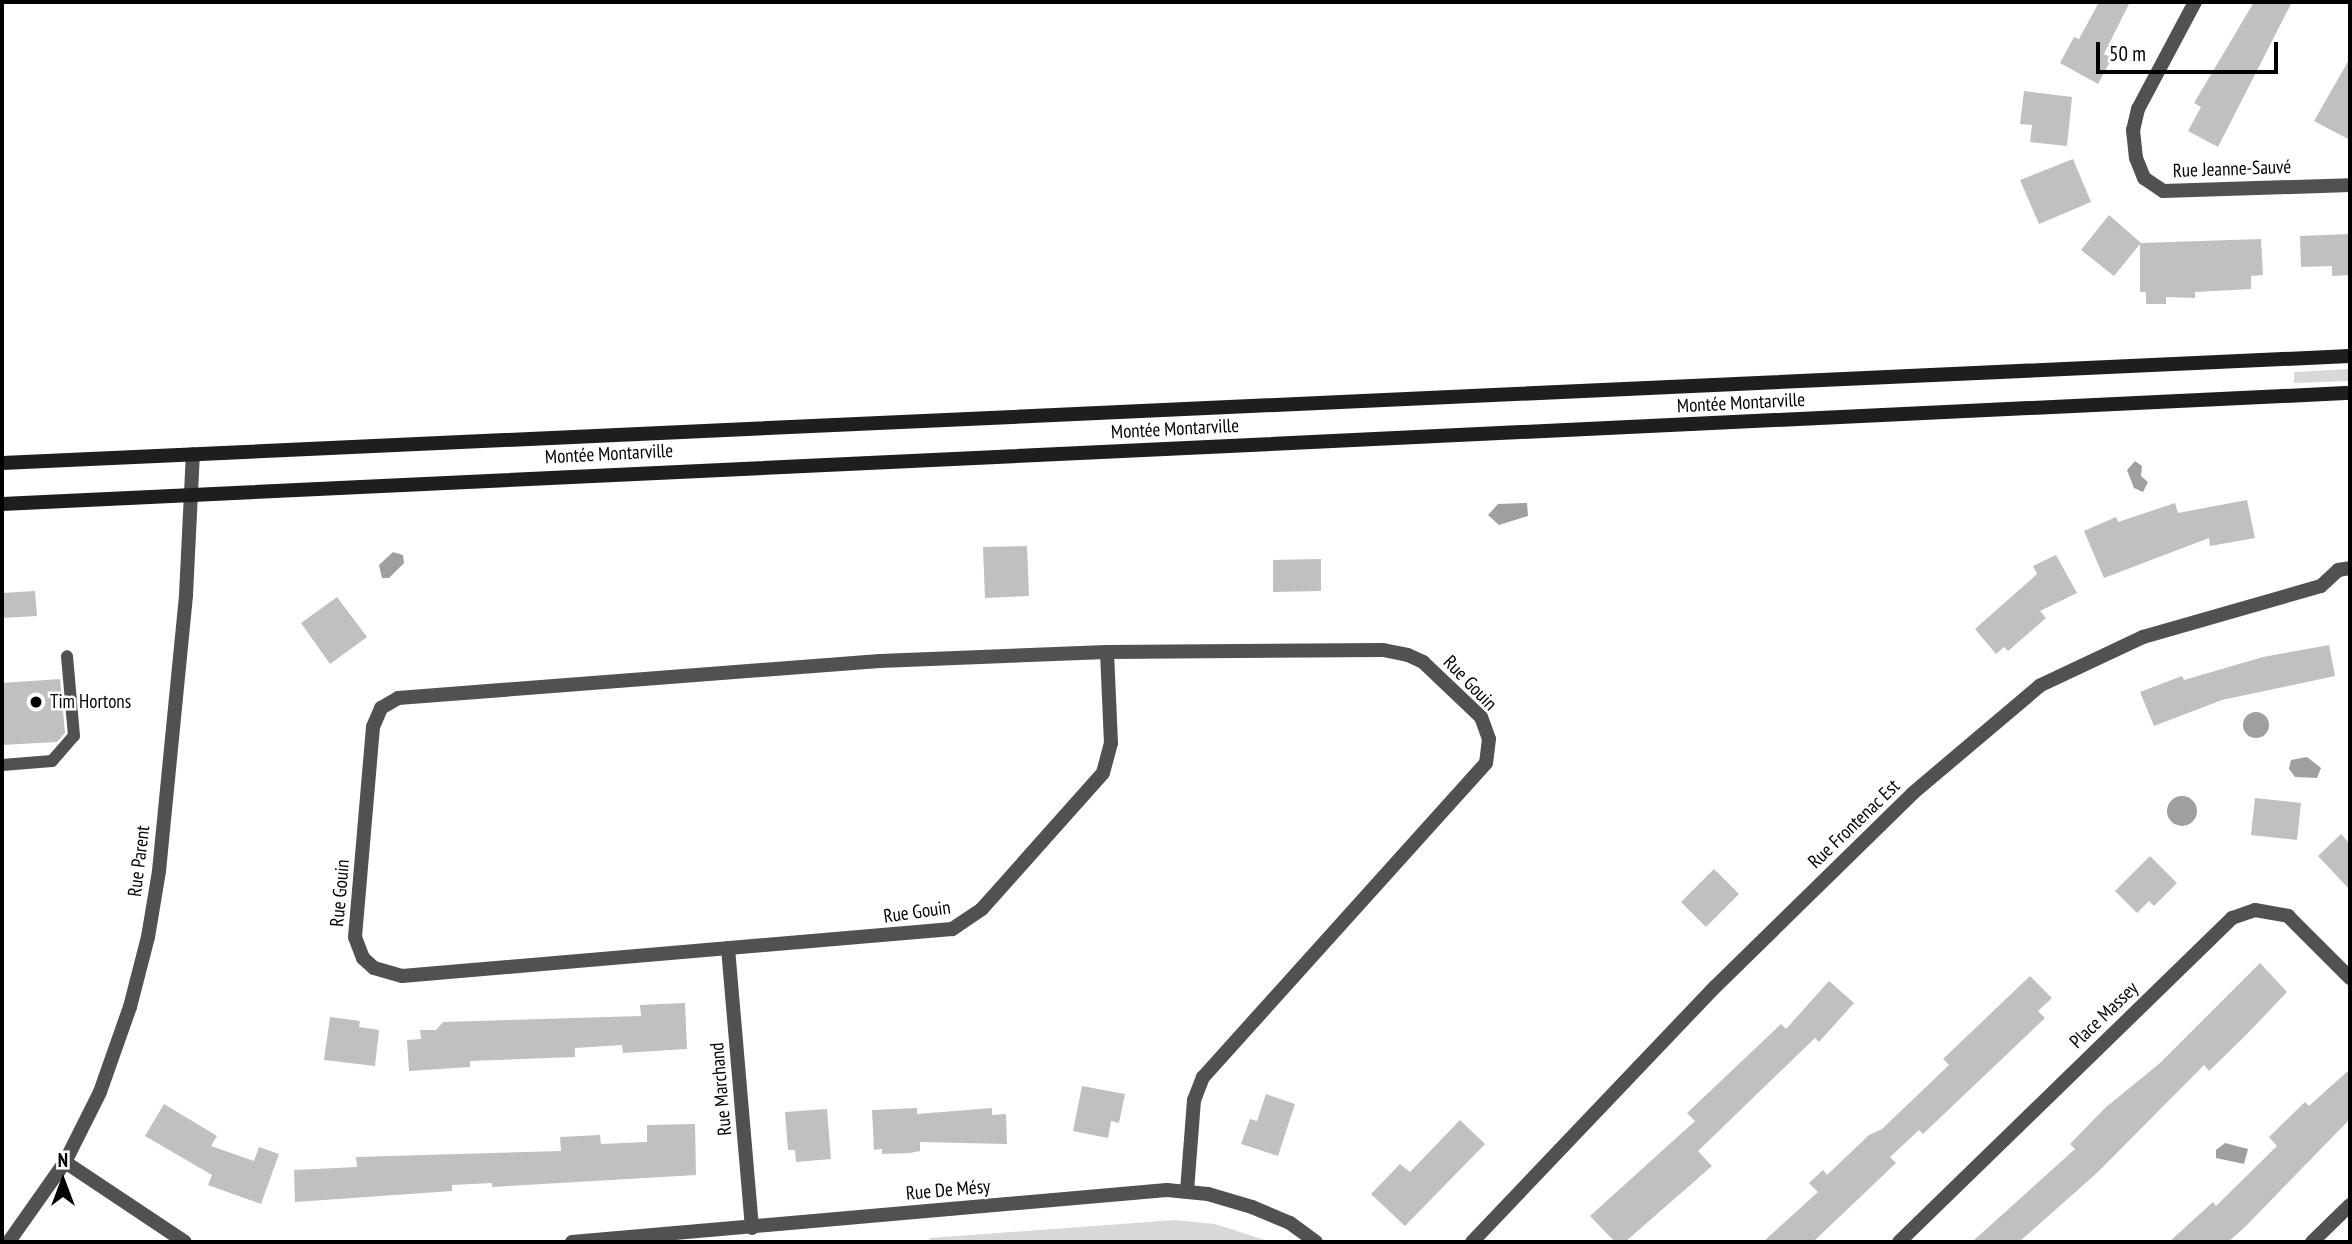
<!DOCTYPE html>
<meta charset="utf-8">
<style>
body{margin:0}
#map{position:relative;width:2352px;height:1244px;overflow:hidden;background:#fff;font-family:"PT Sans Narrow",sans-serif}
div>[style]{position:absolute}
.green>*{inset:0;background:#d8d8d8}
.water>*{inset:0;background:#9f9f9f}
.round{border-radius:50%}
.building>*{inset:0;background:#c0c0c0}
.lane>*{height:12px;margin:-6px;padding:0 6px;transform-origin:6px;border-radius:6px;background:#515151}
.street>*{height:14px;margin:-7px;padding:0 7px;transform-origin:7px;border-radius:7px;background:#515151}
.secondary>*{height:14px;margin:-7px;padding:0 7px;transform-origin:7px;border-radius:7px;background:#1e1e1e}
.dots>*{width:19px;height:19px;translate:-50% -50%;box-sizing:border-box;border:4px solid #fff;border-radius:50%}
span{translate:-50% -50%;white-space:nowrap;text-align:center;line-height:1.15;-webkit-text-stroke:5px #fff;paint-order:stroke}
.street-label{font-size:19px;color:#000}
.poi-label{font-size:19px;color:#000}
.left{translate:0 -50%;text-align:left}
.frame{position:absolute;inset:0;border:4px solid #000;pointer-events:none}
.north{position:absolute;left:28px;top:1146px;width:70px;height:70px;-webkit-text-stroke:5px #fff;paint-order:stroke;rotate:0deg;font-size:19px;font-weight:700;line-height:28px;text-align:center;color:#000}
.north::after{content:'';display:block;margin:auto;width:24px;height:32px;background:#000;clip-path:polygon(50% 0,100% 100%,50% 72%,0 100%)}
.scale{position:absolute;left:2096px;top:42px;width:182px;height:32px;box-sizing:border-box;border:4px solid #000;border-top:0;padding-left:9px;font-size:21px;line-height:24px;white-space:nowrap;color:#000;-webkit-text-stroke:5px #fff;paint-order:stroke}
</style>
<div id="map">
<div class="green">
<div style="clip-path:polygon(2350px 369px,2350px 381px,2294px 383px,2294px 372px)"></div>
<div style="clip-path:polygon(1175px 1220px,1215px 1224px,1271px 1242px,930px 1242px,929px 1238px)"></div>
</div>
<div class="water">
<div style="clip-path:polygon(2135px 461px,2142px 466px,2141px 476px,2148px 482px,2143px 492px,2134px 488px,2127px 470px)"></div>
<div style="clip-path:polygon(1498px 504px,1527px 503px,1528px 516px,1499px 525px,1488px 515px)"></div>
<div style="clip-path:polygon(393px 552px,403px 555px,404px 563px,389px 578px,382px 578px,379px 565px)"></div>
<div class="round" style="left:2243px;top:712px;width:26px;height:26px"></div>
<div style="clip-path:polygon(2307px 757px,2321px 768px,2317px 778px,2295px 777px,2289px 769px,2291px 760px)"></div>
<div class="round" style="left:2167px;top:796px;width:30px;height:30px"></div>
<div style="clip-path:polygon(2225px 1143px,2248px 1149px,2244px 1164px,2216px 1158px,2216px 1150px)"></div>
</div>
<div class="building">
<div style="clip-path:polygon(2099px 2px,2130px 2px,2104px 54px,2112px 58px,2098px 84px,2060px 63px,2074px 37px,2079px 39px)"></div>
<div style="clip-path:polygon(2254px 2px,2292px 2px,2218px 147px,2188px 131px,2201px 107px,2194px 103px)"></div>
<div style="clip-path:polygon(2350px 58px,2350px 140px,2314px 121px)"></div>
<div style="clip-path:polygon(2024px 91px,2072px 97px,2067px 146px,2030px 142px,2032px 125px,2020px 124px)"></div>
<div style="clip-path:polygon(2073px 159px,2091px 202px,2039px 224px,2020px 180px)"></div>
<div style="clip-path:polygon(2109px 215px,2141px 243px,2261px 239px,2263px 275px,2251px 276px,2251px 289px,2195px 292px,2195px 298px,2166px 297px,2166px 304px,2146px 304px,2146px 292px,2140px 292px,2140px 244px,2114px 276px,2081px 250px)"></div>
<div style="clip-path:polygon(2350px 234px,2350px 275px,2332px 276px,2332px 266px,2301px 267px,2300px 236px)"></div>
<div style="clip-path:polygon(2247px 500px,2255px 538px,2210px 546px,2209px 538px,2104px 578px,2084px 531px,2116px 517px,2118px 522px,2175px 503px,2178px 513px)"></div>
<div style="clip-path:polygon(1027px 546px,1029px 596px,985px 598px,983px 547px)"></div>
<div style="clip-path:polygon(2056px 555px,2077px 593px,2040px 611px,2046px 618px,2008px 651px,2004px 647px,1996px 654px,1975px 629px,2037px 574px,2033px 566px)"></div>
<div style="clip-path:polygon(1321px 559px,1321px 591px,1273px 592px,1273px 560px)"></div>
<div style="clip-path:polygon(35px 591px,37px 616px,2px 618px,2px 593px)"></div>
<div style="clip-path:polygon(337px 597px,367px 637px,330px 664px,301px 623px)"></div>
<div style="clip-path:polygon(2329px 645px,2335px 676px,2222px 700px,2154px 726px,2140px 692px,2182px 676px,2184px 680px,2263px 657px)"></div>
<div style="clip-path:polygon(60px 679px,65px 733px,57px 742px,2px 745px,2px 683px)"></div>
<div style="clip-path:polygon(2255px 798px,2301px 803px,2297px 840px,2251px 835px)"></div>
<div style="clip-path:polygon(2341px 834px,2350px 844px,2350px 890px,2318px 856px)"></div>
<div style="clip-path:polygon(2150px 856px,2177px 883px,2154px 906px,2149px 901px,2137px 913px,2115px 891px)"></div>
<div style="clip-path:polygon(1714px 869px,1739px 894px,1706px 927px,1681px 902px)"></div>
<div style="clip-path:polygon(2260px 963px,2287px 992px,2245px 1036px,2209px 1071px,2204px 1065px,2098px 1172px,2019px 1242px,1972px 1242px,2075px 1149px,2070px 1144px,2105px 1108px,2160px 1063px)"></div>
<div style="clip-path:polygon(2030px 976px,2052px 998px,2038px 1011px,2045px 1018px,1923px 1134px,1919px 1130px,1890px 1157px,1896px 1163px,1813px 1242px,1763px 1242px,1818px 1192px,1809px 1183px,1823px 1170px,1827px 1175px,1869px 1135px,1882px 1129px,1949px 1065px,1943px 1059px)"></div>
<div style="clip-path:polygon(1829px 981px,1854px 1003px,1819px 1042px,1815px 1038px,1698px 1151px,1712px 1166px,1625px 1242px,1615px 1242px,1590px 1216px,1695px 1121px,1687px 1113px,1781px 1024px,1786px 1029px)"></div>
<div style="clip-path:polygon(685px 1003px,687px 1049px,623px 1053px,622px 1045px,575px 1048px,575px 1057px,470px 1061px,470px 1067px,409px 1071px,407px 1040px,421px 1039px,420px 1030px,436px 1030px,443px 1022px,641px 1016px,640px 1005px)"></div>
<div style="clip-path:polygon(330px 1017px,360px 1021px,359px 1027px,379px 1030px,375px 1066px,324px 1060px)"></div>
<div style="clip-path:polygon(2350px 1069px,2350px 1119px,2245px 1227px,2228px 1242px,2169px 1242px,2213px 1202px,2216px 1206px,2277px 1146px,2269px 1137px,2305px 1102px,2309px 1106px)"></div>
<div style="clip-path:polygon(1082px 1086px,1125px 1094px,1119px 1123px,1111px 1121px,1108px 1138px,1073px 1131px)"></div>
<div style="clip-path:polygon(1266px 1094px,1295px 1104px,1278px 1156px,1241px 1144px,1250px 1119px,1257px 1121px)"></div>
<div style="clip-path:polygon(164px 1104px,217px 1136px,211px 1146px,254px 1161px,259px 1147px,279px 1154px,261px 1204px,208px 1185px,212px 1175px,145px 1136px)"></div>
<div style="clip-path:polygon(917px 1108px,917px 1114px,992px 1108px,992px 1115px,1006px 1114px,1007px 1144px,920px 1142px,920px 1151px,910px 1153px,882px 1154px,882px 1149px,874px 1150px,872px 1110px)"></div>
<div style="clip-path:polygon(827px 1109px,831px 1159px,796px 1162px,795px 1150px,788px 1150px,785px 1112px)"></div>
<div style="clip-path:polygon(1460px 1120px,1485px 1144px,1405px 1226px,1371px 1194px,1400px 1164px,1410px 1172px)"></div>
<div style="clip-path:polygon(695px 1124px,696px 1175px,492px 1187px,492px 1183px,452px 1185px,452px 1191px,295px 1202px,294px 1170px,357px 1167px,356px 1157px,561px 1151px,560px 1137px,600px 1135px,601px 1144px,647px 1142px,647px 1125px)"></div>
</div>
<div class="lane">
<div style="left:2px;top:765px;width:50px;rotate:-4.6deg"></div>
<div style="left:52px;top:761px;width:33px;rotate:-49deg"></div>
<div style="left:74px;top:736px;width:80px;rotate:-95deg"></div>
</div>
<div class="street">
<div style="left:2195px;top:2px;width:121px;rotate:118deg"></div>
<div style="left:2138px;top:109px;width:22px;rotate:103deg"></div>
<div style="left:2133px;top:130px;width:28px;rotate:84deg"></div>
<div style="left:2136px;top:158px;width:22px;rotate:68deg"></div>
<div style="left:2144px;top:178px;width:23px;rotate:34deg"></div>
<div style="left:2163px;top:191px;width:187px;rotate:-1.8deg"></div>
<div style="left:1107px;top:652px;width:91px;rotate:87.5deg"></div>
<div style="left:1111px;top:743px;width:31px;rotate:105deg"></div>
<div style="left:1103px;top:773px;width:182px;rotate:131.7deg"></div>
<div style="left:982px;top:909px;width:36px;rotate:146deg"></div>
<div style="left:952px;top:929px;width:552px;rotate:175.12deg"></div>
<div style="left:402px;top:976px;width:29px;rotate:-164deg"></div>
<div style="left:374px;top:968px;width:15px;rotate:-138deg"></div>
<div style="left:363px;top:958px;width:22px;rotate:-111deg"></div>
<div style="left:355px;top:937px;width:211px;rotate:-85.1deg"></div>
<div style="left:373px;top:727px;width:21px;rotate:-67deg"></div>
<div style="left:381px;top:708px;width:20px;rotate:-30deg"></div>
<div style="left:398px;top:698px;width:483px;rotate:-4.4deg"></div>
<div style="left:880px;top:661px;width:227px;rotate:-2.3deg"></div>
<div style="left:1107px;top:652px;width:276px;rotate:-0.4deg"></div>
<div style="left:1383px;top:650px;width:25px;rotate:11deg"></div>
<div style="left:1408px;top:655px;width:17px;rotate:25deg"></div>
<div style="left:1423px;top:662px;width:80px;rotate:43.5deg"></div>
<div style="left:1481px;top:717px;width:23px;rotate:70deg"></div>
<div style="left:1489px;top:739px;width:24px;rotate:97deg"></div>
<div style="left:1486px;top:763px;width:423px;rotate:132deg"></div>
<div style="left:1203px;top:1077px;width:25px;rotate:111deg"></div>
<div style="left:1194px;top:1100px;width:90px;rotate:94.4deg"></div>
<div style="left:728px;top:948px;width:281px;rotate:85.1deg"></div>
<div style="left:65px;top:1162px;width:144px;rotate:33.7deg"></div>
<div style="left:10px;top:1240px;width:95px;rotate:-54.8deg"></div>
<div style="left:65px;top:1162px;width:78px;rotate:-63.4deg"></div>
<div style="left:100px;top:1092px;width:90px;rotate:-70.6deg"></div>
<div style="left:130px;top:1007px;width:72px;rotate:-75.6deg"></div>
<div style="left:148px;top:937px;width:67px;rotate:-80.5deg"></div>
<div style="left:159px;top:871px;width:277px;rotate:-84.4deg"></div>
<div style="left:186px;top:595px;width:141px;rotate:-87.2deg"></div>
<div style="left:572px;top:1242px;width:597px;rotate:-4.99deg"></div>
<div style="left:1167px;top:1190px;width:41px;rotate:5.6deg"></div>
<div style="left:1208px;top:1194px;width:46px;rotate:16.5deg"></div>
<div style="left:1252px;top:1207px;width:41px;rotate:22.8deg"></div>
<div style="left:1290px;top:1223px;width:32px;rotate:36deg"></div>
<div style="left:1472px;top:1242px;width:352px;rotate:-46.4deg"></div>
<div style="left:1715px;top:987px;width:277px;rotate:-44.4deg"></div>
<div style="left:1913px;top:793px;width:167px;rotate:-40.2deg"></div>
<div style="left:2041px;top:685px;width:113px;rotate:-25.2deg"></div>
<div style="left:2143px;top:637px;width:185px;rotate:-16deg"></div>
<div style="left:2321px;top:586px;width:23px;rotate:-43deg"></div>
<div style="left:2338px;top:570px;width:12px;rotate:-9deg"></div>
<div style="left:1899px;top:1242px;width:465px;rotate:-44.2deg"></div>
<div style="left:2232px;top:918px;width:24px;rotate:-19deg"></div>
<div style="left:2255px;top:910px;width:34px;rotate:10deg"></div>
<div style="left:2288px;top:916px;width:88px;rotate:45deg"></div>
<div style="left:2312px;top:1242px;width:53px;rotate:-44.2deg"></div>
</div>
<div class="secondary">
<div style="left:2px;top:463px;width:2350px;rotate:-2.61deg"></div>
<div style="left:2px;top:504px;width:2351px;rotate:-2.71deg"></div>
</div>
<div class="dots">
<div style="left:36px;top:702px;background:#000"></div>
</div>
<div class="street-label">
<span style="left:2232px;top:169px;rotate:-2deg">Rue Jeanne-Sauvé</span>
<span style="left:1741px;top:403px;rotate:-3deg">Montée Montarville</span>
<span style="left:1175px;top:429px;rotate:-3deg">Montée Montarville</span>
<span style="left:609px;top:454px;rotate:-3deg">Montée Montarville</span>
<span style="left:1470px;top:683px;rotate:46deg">Rue Gouin</span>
<span style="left:1854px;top:824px;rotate:-44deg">Rue Frontenac Est</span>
<span style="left:139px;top:861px;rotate:-83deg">Rue Parent</span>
<span style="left:340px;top:893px;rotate:-85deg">Rue Gouin</span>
<span style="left:917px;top:912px;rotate:-8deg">Rue Gouin</span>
<span style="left:2104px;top:1015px;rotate:-44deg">Place Massey</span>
<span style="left:721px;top:1089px;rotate:-95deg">Rue Marchand</span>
<span style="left:948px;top:1190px;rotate:-5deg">Rue De Mésy</span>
</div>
<div class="poi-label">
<span class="left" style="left:50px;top:702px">Tim Hortons</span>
</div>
<div class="frame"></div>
<div class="north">N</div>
<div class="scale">50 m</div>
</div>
